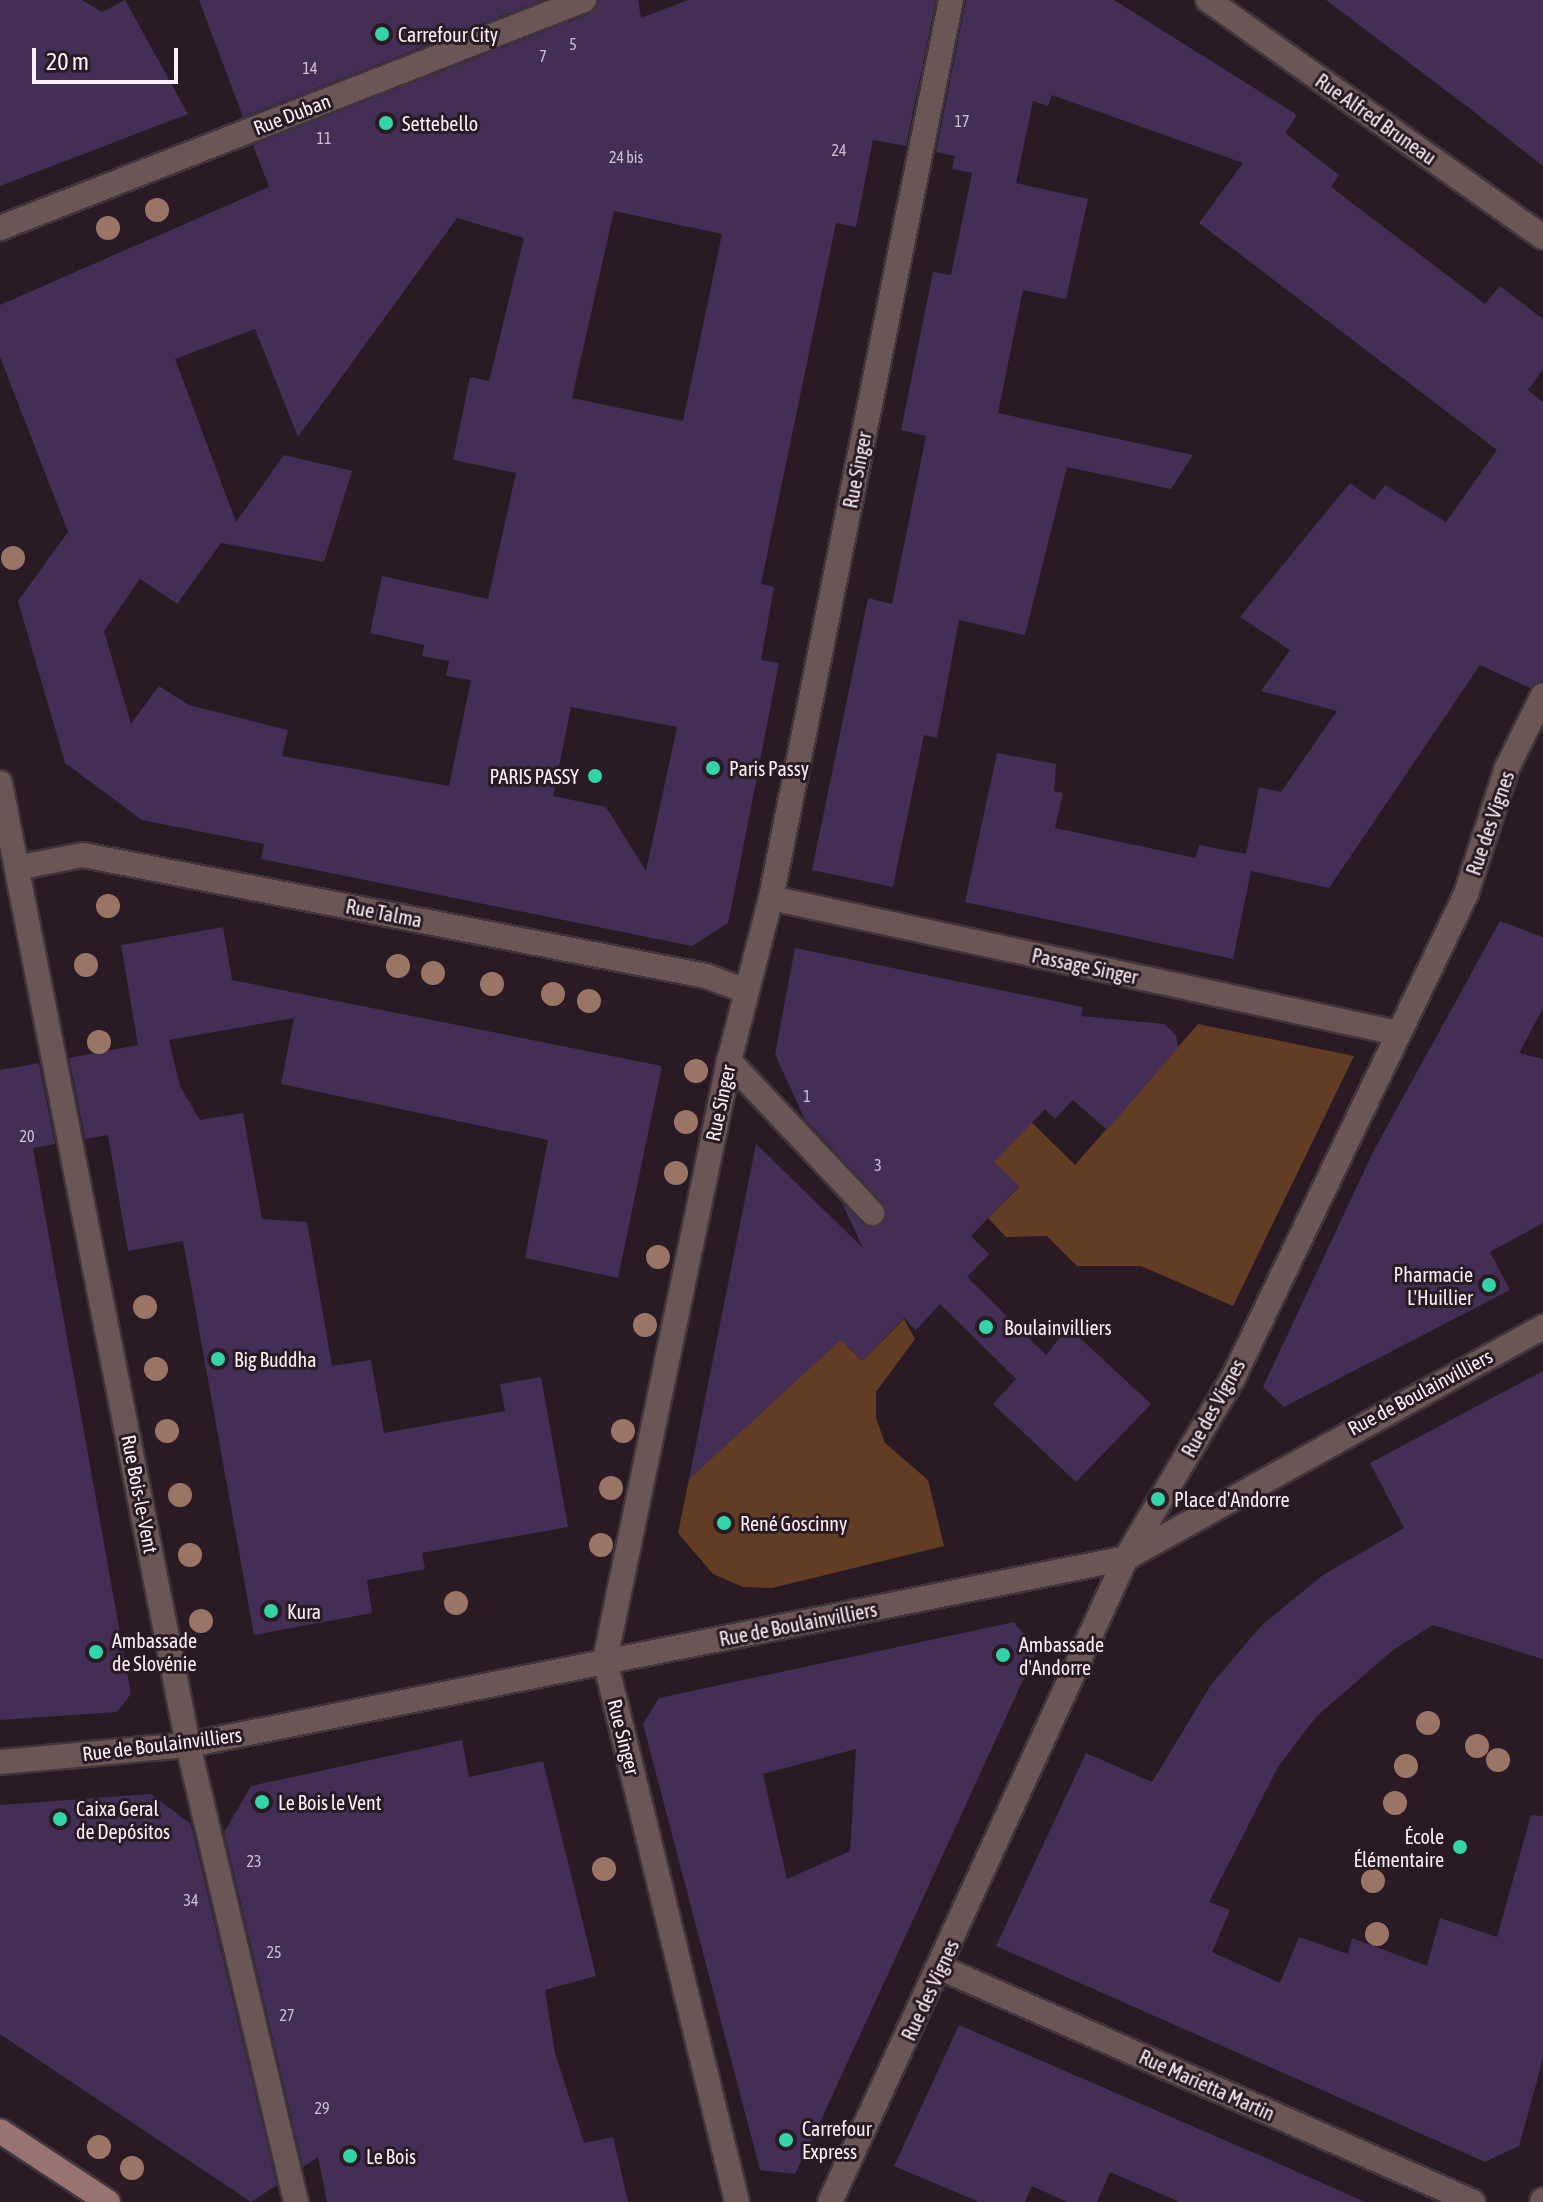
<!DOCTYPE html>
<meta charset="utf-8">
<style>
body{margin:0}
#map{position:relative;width:1543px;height:2202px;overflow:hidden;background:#291a23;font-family:"Asap Condensed",sans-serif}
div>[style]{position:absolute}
.green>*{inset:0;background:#623d24}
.building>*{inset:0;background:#442e55}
.roads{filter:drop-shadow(2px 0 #42343c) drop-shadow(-2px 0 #42343c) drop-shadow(0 2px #42343c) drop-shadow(0 -2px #42343c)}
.street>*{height:24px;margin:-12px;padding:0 12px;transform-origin:12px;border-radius:12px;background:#6c5555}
.secondary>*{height:24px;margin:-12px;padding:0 12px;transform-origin:12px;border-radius:12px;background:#987372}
.trees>*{width:24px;height:24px;margin:-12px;border-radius:50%;background:#9a7566}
.dots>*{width:22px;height:22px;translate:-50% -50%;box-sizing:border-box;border:4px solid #291a23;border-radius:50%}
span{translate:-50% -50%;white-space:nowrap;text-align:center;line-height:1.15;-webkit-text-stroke:6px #291a23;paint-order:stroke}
.number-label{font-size:16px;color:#cec0ce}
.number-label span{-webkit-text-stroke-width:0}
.poi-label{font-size:20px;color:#fcf0f6}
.left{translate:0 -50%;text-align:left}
.right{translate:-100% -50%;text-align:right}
.street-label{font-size:20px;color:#fcf0f6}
.scale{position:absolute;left:32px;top:48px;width:146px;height:36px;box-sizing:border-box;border:4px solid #fcf0f6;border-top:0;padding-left:10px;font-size:24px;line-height:28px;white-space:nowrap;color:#fcf0f6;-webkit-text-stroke:6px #291a23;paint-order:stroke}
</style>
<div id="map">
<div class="green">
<div style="clip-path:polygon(1198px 1024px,1354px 1056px,1233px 1306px,1141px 1266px,1077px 1266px,1047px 1236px,1006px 1237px,988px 1218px,1019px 1187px,1003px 1171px,947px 1228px,1007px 1098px,1075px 1165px)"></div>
<div style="clip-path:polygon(890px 1304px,847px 1346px,862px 1361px,904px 1319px,915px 1339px,876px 1392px,876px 1418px,885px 1443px,928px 1480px,944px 1546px,772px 1588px,743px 1587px,713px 1574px,678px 1533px,689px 1479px,853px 1328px)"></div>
</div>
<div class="building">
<div style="clip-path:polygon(0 0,82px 0,102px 12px,125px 0,188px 114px,0 186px)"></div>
<div style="clip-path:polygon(199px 0,543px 0,243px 117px)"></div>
<div style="clip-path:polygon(evenodd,599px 0,638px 0,641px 18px,688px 0,936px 0,906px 146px,873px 140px,856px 227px,836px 223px,761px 584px,774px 587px,761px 660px,779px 663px,740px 864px,728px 923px,692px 946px,261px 859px,264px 844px,142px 820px,65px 763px,18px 601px,68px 532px,0 357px,0 305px,269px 187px,253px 145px,589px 14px,599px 0,614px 211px,722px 234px,683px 421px,572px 398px,614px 211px,599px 0,457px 218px,524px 238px,489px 381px,470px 377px,453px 460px,516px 473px,488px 599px,382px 576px,370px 633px,424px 645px,422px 656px,449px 661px,446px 676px,471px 680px,449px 786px,282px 756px,288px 730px,189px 705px,159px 686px,131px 724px,104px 631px,140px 579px,177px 604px,221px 543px,324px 562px,352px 471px,284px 455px,236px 522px,175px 359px,255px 329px,298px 437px,457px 218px,599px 0,571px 707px,677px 727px,646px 871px,606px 807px,553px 796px,571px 707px)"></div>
<div style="clip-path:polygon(966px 0,1114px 0,1297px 115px,1285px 133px,1339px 175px,1331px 187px,1485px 304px,1500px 286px,1543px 319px,1543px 369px,1528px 390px,1543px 402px,1543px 680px,1530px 688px,1480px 665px,1329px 888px,1251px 871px,1233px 959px,965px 902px,997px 753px,1056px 764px,1054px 791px,1063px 793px,1055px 828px,1196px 858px,1199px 845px,1246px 854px,1259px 787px,1281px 792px,1337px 711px,1261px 691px,1290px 650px,1240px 617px,1350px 483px,1374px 500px,1385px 485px,1446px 522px,1497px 450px,1199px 223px,1243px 163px,1052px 95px,1048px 106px,1033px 101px,1016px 183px,1088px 199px,1066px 299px,1023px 290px,998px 413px,1193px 455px,1171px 489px,1067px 467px,1025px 635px,959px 620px,937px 738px,924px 735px,893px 887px,812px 870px,868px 598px,892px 604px,926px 436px,901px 430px,933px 272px,951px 275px,972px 173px,952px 169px,955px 156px,936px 152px)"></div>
<div style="clip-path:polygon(1326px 0,1543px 0,1543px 166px,1473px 111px)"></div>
<div style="clip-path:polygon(1500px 921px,1543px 937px,1543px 1008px,1519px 1053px,1543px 1059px,1543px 1223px,1490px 1252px,1510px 1290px,1284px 1407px,1263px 1387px,1373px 1152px)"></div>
<div style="clip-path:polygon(223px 927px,232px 980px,662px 1066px,618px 1278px,525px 1258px,548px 1140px,281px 1084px,294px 1018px,169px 1040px,180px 1086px,200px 1120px,243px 1113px,262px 1219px,307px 1222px,332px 1366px,371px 1360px,384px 1433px,505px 1411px,500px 1384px,541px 1377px,568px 1527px,422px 1553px,425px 1569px,367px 1580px,372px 1613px,254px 1635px,183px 1241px,128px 1251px,108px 1135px,85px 1139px,69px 1058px,138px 1045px,121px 945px)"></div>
<div style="clip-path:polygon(795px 948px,1083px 1007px,1081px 1016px,1164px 1024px,1176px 1035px,1178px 1048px,1107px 1130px,1073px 1100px,1055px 1119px,1045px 1109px,994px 1162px,1019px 1186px,971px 1236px,989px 1254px,967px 1277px,1046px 1355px,1068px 1327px,1151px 1404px,1076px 1482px,993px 1404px,1016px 1379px,940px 1304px,916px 1330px,904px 1318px,862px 1361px,841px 1340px,689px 1479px,756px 1144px,863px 1248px,842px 1203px,867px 1227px,886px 1217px,883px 1203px,804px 1118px,775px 1054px)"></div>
<div style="clip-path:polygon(39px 1063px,55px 1144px,33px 1148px,131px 1694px,117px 1712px,0 1720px,0 1070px)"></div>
<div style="clip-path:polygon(1543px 1371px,1543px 1659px,1433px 1625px,1393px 1650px,1316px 1717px,1278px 1767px,1209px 1902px,1230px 1910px,1212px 1952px,1280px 1983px,1299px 1937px,1348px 1954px,1352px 1938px,1427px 1966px,1440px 1918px,1497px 1937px,1531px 1815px,1543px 1816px,1543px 2059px,1519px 2146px,1485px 2162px,996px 1946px,1086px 1753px,1152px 1782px,1211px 1685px,1262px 1625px,1323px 1575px,1404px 1528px,1370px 1463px)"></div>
<div style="clip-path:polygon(evenodd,1014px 1622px,1037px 1650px,820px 2122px,795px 2174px,760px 2170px,643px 1724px,659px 1698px,1014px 1622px,856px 1749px,850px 1851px,787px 1879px,763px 1774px,856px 1749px)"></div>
<div style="clip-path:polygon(462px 1740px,469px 1777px,543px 1761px,596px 1976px,545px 1990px,555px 2053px,584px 2143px,613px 2137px,628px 2202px,327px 2202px,318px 2157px,303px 2167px,224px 1832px,251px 1786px)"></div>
<div style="clip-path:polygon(151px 1794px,191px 1824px,277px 2185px,251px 2202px,0 2034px,0 1805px)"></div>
<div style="clip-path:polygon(959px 2025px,1266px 2158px,1365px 2202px,1180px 2202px,1110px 2172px,1097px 2202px,1067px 2202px,1032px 2186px,1025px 2202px,979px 2202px,894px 2166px)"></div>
</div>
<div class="roads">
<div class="street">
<div style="left:1208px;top:0;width:410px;rotate:35.3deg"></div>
<div style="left:0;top:228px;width:627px;rotate:-21.33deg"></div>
<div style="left:0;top:783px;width:980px;rotate:78.94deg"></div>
<div style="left:188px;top:1745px;width:470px;rotate:76.7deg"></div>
<div style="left:21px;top:867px;width:63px;rotate:-11deg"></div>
<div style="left:83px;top:855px;width:635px;rotate:10.99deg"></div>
<div style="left:706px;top:976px;width:43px;rotate:20.6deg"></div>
<div style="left:771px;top:898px;width:641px;rotate:12.15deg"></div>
<div style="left:729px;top:1061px;width:209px;rotate:46.7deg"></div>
<div style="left:0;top:1762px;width:189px;rotate:-5.2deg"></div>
<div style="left:188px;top:1745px;width:956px;rotate:-11.27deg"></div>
<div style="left:1126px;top:1558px;width:477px;rotate:-29deg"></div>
<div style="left:941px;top:1968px;width:581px;rotate:23.74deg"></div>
<div style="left:737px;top:2202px;width:558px;rotate:-103.69deg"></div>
<div style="left:605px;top:1660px;width:612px;rotate:-78.3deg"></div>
<div style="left:729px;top:1061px;width:168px;rotate:-75.6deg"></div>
<div style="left:771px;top:898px;width:916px;rotate:-78.67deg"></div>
<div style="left:830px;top:2202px;width:709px;rotate:-65.32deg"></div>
<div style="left:1126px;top:1558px;width:209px;rotate:-59.3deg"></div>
<div style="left:1233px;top:1378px;width:537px;rotate:-64.29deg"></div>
<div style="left:1466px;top:894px;width:133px;rotate:-72deg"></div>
<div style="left:1507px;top:768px;width:81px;rotate:-63.7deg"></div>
<div style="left:1542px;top:2202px;width:2px;rotate:-63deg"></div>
</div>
<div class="secondary">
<div style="left:0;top:2131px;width:129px;rotate:33.3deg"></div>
</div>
</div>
<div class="trees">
<div style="left:157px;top:210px"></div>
<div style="left:108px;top:228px"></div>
<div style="left:13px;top:558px"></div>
<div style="left:108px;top:906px"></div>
<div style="left:86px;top:965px"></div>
<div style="left:398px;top:966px"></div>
<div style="left:433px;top:973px"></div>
<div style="left:492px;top:984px"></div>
<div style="left:553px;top:994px"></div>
<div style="left:589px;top:1001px"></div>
<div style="left:99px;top:1042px"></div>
<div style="left:696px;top:1071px"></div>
<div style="left:686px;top:1122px"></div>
<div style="left:676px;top:1173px"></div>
<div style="left:658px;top:1257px"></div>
<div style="left:145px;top:1307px"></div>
<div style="left:645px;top:1325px"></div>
<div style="left:156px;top:1369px"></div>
<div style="left:167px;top:1431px"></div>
<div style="left:623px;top:1431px"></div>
<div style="left:611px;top:1488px"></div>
<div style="left:180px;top:1495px"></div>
<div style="left:601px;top:1545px"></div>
<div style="left:190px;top:1555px"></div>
<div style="left:456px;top:1603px"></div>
<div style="left:201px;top:1621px"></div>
<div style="left:1428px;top:1723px"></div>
<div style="left:1477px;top:1746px"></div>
<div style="left:1498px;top:1760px"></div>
<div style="left:1406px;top:1766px"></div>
<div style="left:1395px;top:1803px"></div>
<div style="left:604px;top:1869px"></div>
<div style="left:1373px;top:1881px"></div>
<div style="left:1377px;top:1934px"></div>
<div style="left:99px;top:2147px"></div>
<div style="left:132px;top:2168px"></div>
</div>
<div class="dots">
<div style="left:382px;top:34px;background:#32d4a8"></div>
<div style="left:386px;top:123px;background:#32d4a8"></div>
<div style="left:713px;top:768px;background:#32d4a8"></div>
<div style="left:595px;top:776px;background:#32d4a8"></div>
<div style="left:1489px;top:1285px;background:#32d4a8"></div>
<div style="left:986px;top:1327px;background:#32d4a8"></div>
<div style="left:218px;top:1359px;background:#32d4a8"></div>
<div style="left:1158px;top:1499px;background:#32d4a8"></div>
<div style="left:724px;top:1523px;background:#32d4a8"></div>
<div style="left:271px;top:1611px;background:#32d4a8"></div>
<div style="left:96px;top:1652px;background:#32d4a8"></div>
<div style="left:1003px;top:1655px;background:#32d4a8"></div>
<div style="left:262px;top:1802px;background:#32d4a8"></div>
<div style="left:60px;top:1819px;background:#32d4a8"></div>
<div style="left:1460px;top:1847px;background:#32d4a8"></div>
<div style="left:786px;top:2140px;background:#32d4a8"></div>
<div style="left:350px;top:2156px;background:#32d4a8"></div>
</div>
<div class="number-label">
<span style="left:573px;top:44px">5</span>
<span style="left:543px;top:56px">7</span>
<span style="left:310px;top:68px">14</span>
<span style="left:962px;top:121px">17</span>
<span style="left:324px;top:138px">11</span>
<span style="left:839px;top:150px">24</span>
<span style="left:626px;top:157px">24 bis</span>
<span style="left:807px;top:1096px">1</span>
<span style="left:27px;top:1136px">20</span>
<span style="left:878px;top:1165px">3</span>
<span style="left:254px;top:1861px">23</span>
<span style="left:191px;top:1900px">34</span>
<span style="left:274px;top:1952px">25</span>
<span style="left:287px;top:2015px">27</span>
<span style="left:322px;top:2108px">29</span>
</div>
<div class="poi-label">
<span class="left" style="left:398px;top:34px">Carrefour City</span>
<span class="left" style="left:402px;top:123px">Settebello</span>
<span class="left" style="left:729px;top:768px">Paris Passy</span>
<span class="right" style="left:579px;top:776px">PARIS PASSY</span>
<span class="right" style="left:1473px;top:1286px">Pharmacie<br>L'Huillier</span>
<span class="left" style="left:1004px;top:1327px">Boulainvilliers</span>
<span class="left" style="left:234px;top:1359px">Big Buddha</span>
<span class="left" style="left:1174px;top:1499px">Place d'Andorre</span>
<span class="left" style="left:740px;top:1523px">René Goscinny</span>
<span class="left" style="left:287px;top:1611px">Kura</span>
<span class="left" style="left:112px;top:1652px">Ambassade<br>de Slovénie</span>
<span class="left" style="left:1019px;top:1656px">Ambassade<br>d'Andorre</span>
<span class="left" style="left:278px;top:1802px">Le Bois le Vent</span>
<span class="left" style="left:76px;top:1820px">Caixa Geral<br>de Depósitos</span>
<span class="right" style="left:1444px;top:1848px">École<br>Élémentaire</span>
<span class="left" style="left:802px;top:2140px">Carrefour<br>Express</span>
<span class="left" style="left:366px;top:2156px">Le Bois</span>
</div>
<div class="street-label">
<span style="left:292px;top:114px;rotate:-21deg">Rue Duban</span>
<span style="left:1376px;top:119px;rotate:35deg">Rue Alfred Bruneau</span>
<span style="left:857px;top:470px;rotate:-79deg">Rue Singer</span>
<span style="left:1490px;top:823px;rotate:-71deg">Rue des Vignes</span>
<span style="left:384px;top:913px;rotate:11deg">Rue Talma</span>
<span style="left:1085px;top:966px;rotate:12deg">Passage Singer</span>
<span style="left:720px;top:1103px;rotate:-78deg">Rue Singer</span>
<span style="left:1420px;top:1392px;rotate:-28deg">Rue de Boulainvilliers</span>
<span style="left:1213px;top:1408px;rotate:-61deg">Rue des Vignes</span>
<span style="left:140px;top:1494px;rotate:79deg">Rue Bois-le-Vent</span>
<span style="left:798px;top:1624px;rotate:-11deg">Rue de Boulainvilliers</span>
<span style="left:624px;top:1737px;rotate:76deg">Rue Singer</span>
<span style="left:162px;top:1744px;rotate:-7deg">Rue de Boulainvilliers</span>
<span style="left:930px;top:1990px;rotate:-65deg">Rue des Vignes</span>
<span style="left:1207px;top:2085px;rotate:24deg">Rue Marietta Martin</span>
</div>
<div class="scale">20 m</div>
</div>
